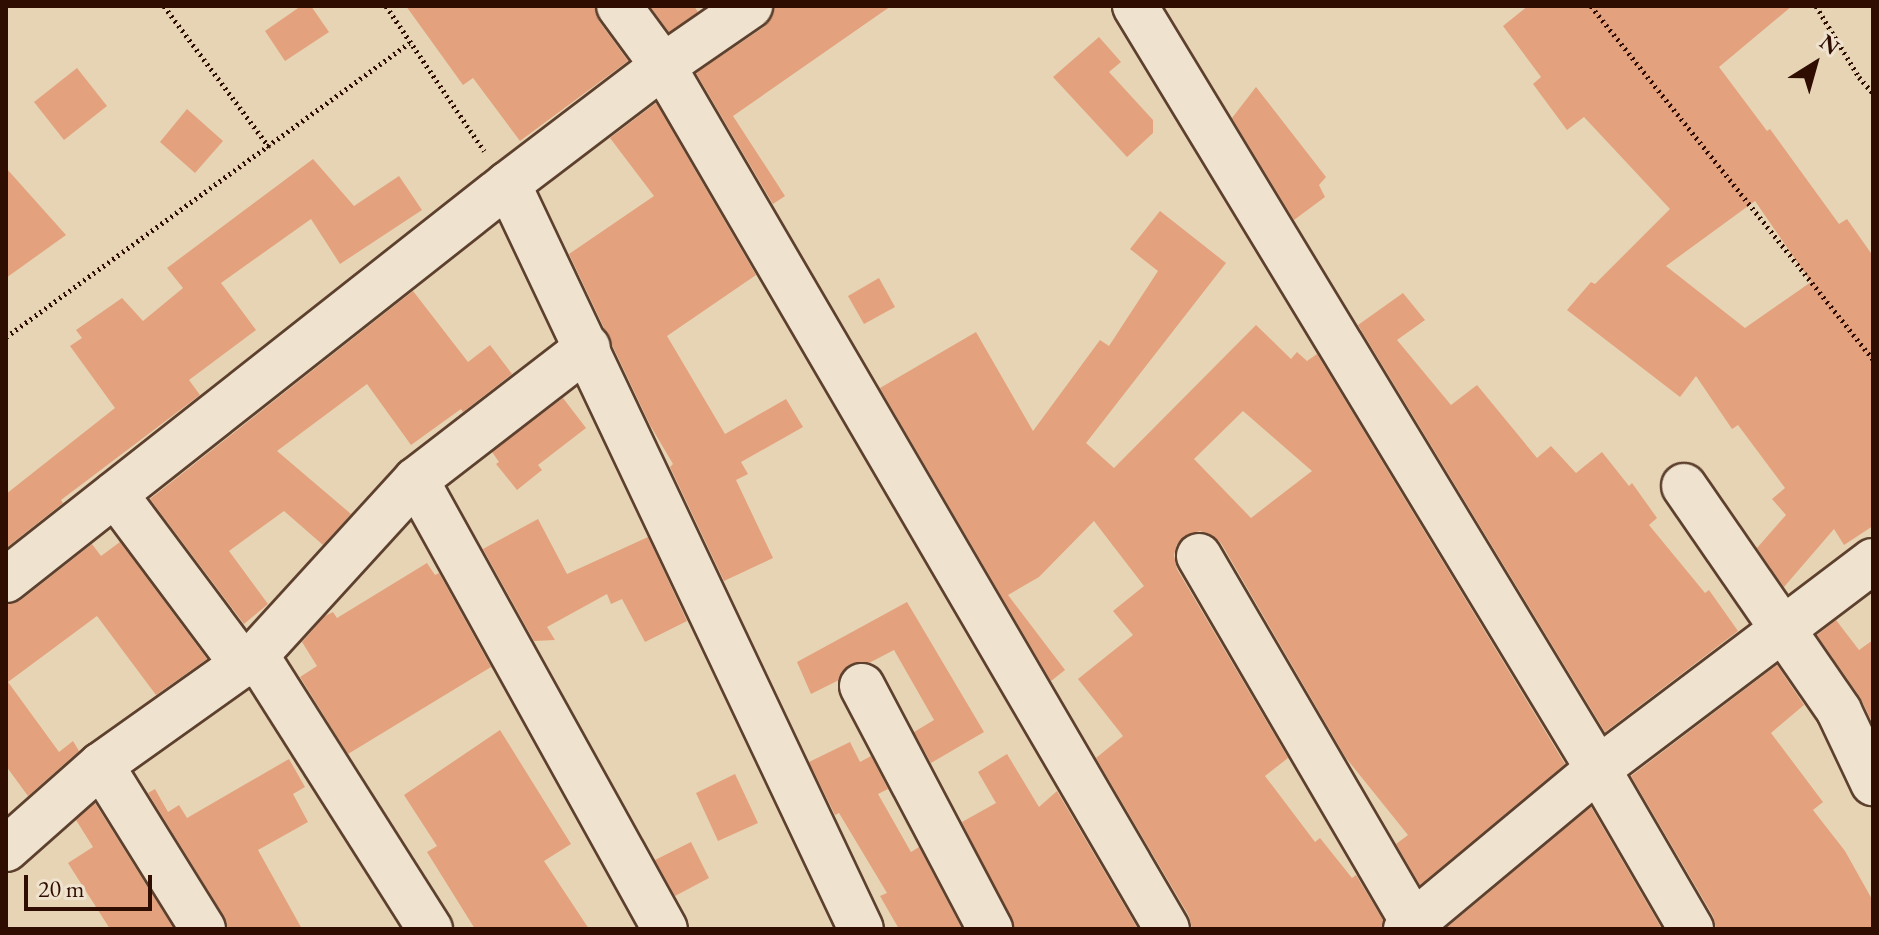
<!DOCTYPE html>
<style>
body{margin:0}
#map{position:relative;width:1879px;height:935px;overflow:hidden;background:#e6d4b5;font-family:"EB Garamond",serif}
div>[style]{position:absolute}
.building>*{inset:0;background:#e3a27d}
.path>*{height:5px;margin-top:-2.5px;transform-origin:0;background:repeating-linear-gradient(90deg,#2f0e01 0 2px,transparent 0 6px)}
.roads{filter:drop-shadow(2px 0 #5d402e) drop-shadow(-2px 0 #5d402e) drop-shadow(0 2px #5d402e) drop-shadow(0 -2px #5d402e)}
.minor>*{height:44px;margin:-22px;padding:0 22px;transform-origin:22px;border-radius:22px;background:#efe3cf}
span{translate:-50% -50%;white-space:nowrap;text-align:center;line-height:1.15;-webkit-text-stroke:7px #efe3cf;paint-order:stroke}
.frame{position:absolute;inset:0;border:8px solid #2f0e01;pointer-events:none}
.north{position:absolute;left:1775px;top:24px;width:80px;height:80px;-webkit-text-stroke:6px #efe3cf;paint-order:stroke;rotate:37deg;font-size:22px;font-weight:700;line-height:32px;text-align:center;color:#2f0e01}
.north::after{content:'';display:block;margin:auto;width:28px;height:36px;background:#2f0e01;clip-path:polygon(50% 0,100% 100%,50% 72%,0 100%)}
.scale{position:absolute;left:24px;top:875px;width:128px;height:36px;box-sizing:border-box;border:4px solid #2f0e01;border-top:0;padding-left:10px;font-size:24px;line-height:28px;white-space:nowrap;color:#2f0e01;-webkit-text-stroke:6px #efe3cf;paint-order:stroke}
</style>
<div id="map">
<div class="building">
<div style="clip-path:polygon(301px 6px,311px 6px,329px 32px,285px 61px,265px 31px)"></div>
<div style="clip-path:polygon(406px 6px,594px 6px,599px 21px,628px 61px,520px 141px,473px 78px,463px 85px)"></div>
<div style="clip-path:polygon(650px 6px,694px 6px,698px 12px,669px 32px)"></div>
<div style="clip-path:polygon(775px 6px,891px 6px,733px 116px,785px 196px,773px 204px,696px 73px,764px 27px,772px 17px)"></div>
<div style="clip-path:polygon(evenodd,1528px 6px,1792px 6px,1719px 67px,1767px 131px,1770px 129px,1839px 224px,1847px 219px,1873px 256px,1873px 526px,1844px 545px,1834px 529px,1784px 587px,1757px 548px,1786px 515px,1772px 499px,1785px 488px,1738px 425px,1732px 429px,1696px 376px,1680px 397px,1567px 310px,1591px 282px,1595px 284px,1670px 209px,1584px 117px,1567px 130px,1533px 84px,1541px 77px,1503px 26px,1528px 6px,1755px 201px,1811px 282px,1745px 328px,1666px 266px,1755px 201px)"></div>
<div style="clip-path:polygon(1099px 37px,1121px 62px,1109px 72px,1153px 120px,1153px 133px,1127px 157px,1053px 77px)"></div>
<div style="clip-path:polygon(77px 68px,107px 106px,64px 140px,34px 102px)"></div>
<div style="clip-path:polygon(1256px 87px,1326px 177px,1319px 185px,1325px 197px,1294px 220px,1232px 118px)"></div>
<div style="clip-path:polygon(656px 103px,756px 275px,667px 336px,725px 434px,786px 399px,803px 427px,741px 462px,748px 474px,736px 480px,773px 558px,724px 581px,670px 467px,673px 464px,650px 425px,569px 254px,654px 196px,610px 138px)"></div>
<div style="clip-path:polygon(187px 109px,223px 141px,195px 173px,160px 142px)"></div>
<div style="clip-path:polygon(313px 159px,354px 206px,399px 176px,422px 210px,340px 264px,311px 219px,221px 283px,256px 330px,189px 380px,200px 395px,61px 500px,63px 503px,6px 548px,6px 494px,115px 408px,70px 346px,82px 338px,76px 330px,122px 298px,143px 321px,183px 288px,167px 268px)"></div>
<div style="clip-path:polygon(6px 168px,66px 235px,6px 278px)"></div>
<div style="clip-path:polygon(evenodd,1160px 211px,1226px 263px,1086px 443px,1114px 468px,1256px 325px,1291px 359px,1297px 352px,1307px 361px,1317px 354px,1565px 764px,1420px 885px,1396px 844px,1408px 835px,1346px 758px,1221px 543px,1212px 535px,1200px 531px,1186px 535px,1177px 544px,1174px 555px,1177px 569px,1288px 758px,1265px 776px,1315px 842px,1320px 838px,1352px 878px,1356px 875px,1383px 920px,1382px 929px,1192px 929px,1189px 916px,1096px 758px,1123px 736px,1078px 679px,1133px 635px,1113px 611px,1144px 586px,1094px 521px,1039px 577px,1008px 595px,1065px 670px,1051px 681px,880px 388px,976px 332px,1033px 431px,1100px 340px,1109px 346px,1158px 271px,1130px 249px,1160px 211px,1243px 411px,1312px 471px,1251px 518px,1194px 459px,1243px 411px)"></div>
<div style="clip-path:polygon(879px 278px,895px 307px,864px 324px,848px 296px)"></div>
<div style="clip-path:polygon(413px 291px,468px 362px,490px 345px,512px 374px,463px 412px,461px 409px,411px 445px,367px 384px,277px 451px,351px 514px,323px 545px,284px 511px,229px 551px,268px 604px,244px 624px,150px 499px)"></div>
<div style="clip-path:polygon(1403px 293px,1425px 320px,1397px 340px,1451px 405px,1477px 385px,1537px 458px,1551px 446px,1576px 473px,1602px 452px,1629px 486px,1632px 483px,1657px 518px,1649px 525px,1705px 593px,1709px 590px,1738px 631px,1605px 732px,1358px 325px)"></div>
<div style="clip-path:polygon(563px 398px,586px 428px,538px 465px,542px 470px,517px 490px,496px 464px,499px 462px,492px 452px)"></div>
<div style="clip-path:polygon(538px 519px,567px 574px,648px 537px,687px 621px,645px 642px,622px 599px,611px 604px,607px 594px,547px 627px,555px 640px,534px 641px,483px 549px)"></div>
<div style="clip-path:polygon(120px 542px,207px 659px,156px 695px,97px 616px,8px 682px,59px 752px,73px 741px,79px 751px,28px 796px,6px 766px,6px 604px,21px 600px,92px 544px,101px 556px)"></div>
<div style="clip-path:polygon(427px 563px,435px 575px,439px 573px,491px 667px,348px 754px,300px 677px,317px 666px,302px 642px,325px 616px,333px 612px,337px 618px)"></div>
<div style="clip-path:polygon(907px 602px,984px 732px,931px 763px,914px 732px,934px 720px,894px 650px,869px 663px,850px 664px,839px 680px,811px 694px,797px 662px)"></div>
<div style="clip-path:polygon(1836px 620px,1859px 650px,1873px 640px,1873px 724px,1860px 697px,1817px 635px)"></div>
<div style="clip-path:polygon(1777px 665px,1804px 705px,1771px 733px,1823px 802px,1813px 810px,1845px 851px,1873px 901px,1873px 929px,1716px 929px,1713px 916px,1631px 776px)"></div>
<div style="clip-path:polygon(500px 730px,571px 844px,544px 861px,589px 929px,475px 929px,427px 852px,437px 846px,404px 795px)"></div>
<div style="clip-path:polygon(850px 742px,860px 762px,871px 756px,888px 789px,878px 794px,911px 852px,919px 847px,962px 929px,899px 929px,880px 896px,887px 893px,839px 813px,835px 815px,809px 762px)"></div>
<div style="clip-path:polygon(1007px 754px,1039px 807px,1057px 791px,1138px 929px,1015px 929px,962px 822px,996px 803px,978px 772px)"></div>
<div style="clip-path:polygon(289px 759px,305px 787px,293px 794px,308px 822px,258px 850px,302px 929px,228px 929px,224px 916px,148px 793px,155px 789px,168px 812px,179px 805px,187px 818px)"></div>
<div style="clip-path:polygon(735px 774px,758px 823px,718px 841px,696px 793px)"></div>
<div style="clip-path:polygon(95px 803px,174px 929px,110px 929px,68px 863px,93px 847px,76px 820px)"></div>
<div style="clip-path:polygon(1591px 807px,1662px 929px,1445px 929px)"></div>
<div style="clip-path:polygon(691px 842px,709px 878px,675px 896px,655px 860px)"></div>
</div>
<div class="path">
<div style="left:164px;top:6px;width:176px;rotate:53.3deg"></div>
<div style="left:386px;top:6px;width:175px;rotate:55.9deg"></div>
<div style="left:1591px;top:6px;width:452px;rotate:51.4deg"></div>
<div style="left:1816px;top:6px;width:83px;rotate:58.8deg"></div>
<div style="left:1859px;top:77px;width:21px;rotate:49deg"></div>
<div style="left:6px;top:337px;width:499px;rotate:-36.1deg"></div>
</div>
<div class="roads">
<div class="minor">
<div style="left:619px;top:6px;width:74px;rotate:53.7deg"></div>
<div style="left:663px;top:66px;width:999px;rotate:59.71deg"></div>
<div style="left:1135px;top:6px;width:892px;rotate:58.75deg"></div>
<div style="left:1598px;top:769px;width:185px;rotate:59.8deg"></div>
<div style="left:508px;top:184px;width:824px;rotate:64.65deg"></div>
<div style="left:416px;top:480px;width:513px;rotate:60.99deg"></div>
<div style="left:1684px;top:486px;width:273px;rotate:55.4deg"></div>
<div style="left:1839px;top:711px;width:80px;rotate:64.7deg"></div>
<div style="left:115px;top:494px;width:214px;rotate:53.2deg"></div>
<div style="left:1199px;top:556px;width:432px;rotate:59.7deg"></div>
<div style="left:6px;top:580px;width:639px;rotate:-38.27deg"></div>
<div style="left:508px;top:184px;width:195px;rotate:-37.3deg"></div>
<div style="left:663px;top:66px;width:106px;rotate:-34.6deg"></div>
<div style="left:256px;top:655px;width:325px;rotate:57.6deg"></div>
<div style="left:862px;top:686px;width:275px;rotate:62.2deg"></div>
<div style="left:101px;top:765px;width:193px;rotate:58.1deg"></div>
<div style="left:6px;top:849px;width:127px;rotate:-41.5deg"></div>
<div style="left:101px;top:765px;width:190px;rotate:-35.4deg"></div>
<div style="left:256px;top:655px;width:237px;rotate:-47.6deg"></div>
<div style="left:416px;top:480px;width:217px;rotate:-37.7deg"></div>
<div style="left:1406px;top:929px;width:250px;rotate:-39.8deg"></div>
<div style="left:1598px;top:769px;width:345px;rotate:-37.1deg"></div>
</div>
</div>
<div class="frame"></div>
<div class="north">N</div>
<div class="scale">20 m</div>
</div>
